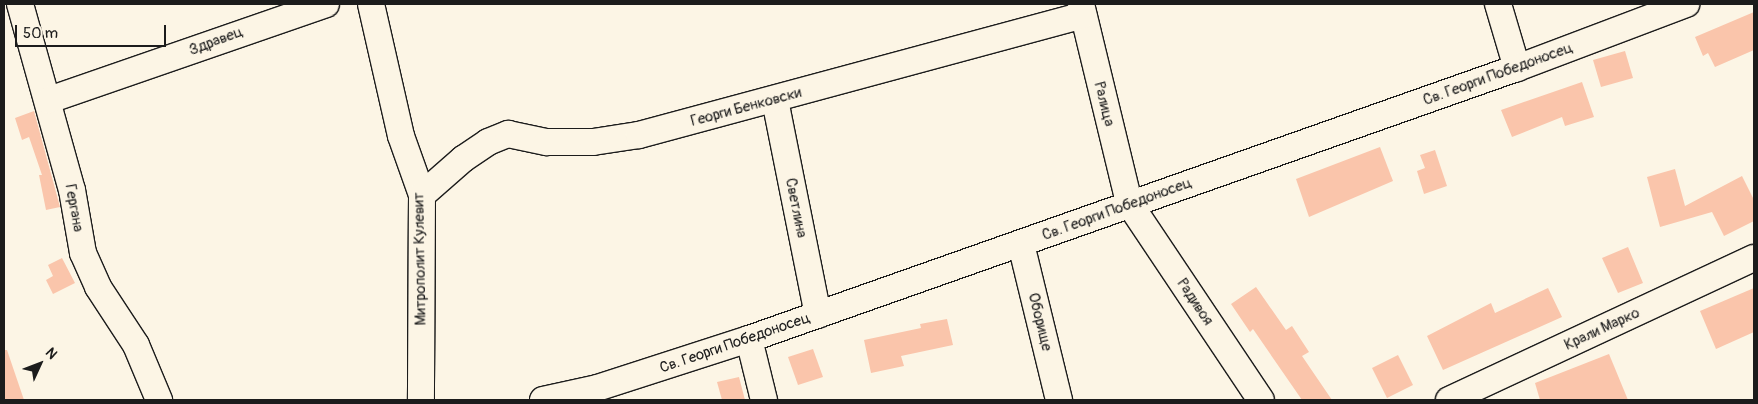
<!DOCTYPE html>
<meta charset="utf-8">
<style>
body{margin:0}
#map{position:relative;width:1758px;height:404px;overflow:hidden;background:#fcf5e5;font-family:Pangolin,sans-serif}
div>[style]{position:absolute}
.building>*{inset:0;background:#fac5ab}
.roads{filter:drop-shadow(1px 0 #1c1c1c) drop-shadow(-1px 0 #1c1c1c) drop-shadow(0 1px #1c1c1c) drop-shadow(0 -1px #1c1c1c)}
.minor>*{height:26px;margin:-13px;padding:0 13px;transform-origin:13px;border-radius:13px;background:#fcf5e5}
span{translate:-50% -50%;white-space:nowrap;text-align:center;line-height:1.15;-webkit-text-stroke:4px #fcf5e5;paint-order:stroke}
.street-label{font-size:15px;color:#1c1c1c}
.frame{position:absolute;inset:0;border:5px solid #1c1c1c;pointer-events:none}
.north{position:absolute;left:15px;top:339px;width:50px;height:50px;-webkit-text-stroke:4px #fcf5e5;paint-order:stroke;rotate:47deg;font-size:14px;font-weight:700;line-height:20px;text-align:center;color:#1c1c1c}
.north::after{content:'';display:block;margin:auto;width:18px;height:22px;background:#1c1c1c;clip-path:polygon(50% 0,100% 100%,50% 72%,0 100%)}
.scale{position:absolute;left:15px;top:25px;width:151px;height:22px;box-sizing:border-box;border:2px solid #1c1c1c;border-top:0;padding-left:6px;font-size:15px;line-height:18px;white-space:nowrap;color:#1c1c1c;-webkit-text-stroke:4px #fcf5e5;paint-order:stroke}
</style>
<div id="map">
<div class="building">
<div style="clip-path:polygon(1754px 12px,1754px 50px,1715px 67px,1708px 53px,1703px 56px,1695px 37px)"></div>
<div style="clip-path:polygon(1625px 51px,1633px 78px,1601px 87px,1593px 60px)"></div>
<div style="clip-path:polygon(1582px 82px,1594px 117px,1565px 126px,1562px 117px,1512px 137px,1501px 110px)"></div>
<div style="clip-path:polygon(34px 111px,60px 207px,46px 210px,39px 175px,42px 175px,29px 137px,22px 140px,15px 118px)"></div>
<div style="clip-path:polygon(1380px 147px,1393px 181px,1309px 217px,1296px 179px)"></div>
<div style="clip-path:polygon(1435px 150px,1447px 186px,1424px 194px,1417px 171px,1425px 168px,1420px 155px)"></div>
<div style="clip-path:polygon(1675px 169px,1685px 206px,1742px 176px,1754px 200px,1754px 221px,1724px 236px,1712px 212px,1660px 227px,1647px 177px)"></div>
<div style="clip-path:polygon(1628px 247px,1643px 283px,1618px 293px,1602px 258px)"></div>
<div style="clip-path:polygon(62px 258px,75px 283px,53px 294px,46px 280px,53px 276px,48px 265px)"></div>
<div style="clip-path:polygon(1256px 287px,1286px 330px,1292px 326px,1309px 352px,1302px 356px,1332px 400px,1302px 400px,1253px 329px,1250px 332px,1231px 304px)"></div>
<div style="clip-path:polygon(1548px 288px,1562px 317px,1443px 370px,1427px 336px,1491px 303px,1495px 313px)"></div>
<div style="clip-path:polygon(1754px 288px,1754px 332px,1716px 349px,1700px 311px)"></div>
<div style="clip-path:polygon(947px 319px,953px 345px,901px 356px,904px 366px,871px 373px,864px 340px,921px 328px,920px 324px)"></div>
<div style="clip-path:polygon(813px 349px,823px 377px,798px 385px,788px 357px)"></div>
<div style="clip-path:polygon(4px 350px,7px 350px,24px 400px,4px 400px)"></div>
<div style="clip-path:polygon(1609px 354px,1628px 400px,1540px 400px,1535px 383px)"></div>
<div style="clip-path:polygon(1398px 355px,1413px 385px,1387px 398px,1372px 368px)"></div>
<div style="clip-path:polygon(739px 377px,745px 400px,722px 400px,717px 382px)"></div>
</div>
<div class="roads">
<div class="minor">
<div style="left:20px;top:4px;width:193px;rotate:74.4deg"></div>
<div style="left:72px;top:190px;width:64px;rotate:80.1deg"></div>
<div style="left:83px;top:253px;width:37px;rotate:66deg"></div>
<div style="left:98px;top:287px;width:69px;rotate:56.8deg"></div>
<div style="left:136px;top:345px;width:60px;rotate:67.3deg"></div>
<div style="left:371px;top:4px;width:135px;rotate:77.2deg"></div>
<div style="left:401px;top:136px;width:63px;rotate:70.4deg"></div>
<div style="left:422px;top:195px;width:205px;rotate:90.3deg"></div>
<div style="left:1081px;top:4px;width:205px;rotate:76.4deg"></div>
<div style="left:1129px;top:203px;width:237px;rotate:56.2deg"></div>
<div style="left:1498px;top:4px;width:67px;rotate:73.5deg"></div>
<div style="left:49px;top:100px;width:293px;rotate:-19.1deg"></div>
<div style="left:775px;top:100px;width:219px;rotate:78.7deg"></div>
<div style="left:422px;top:195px;width:55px;rotate:-41.3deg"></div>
<div style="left:463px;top:159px;width:30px;rotate:-34deg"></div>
<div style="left:488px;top:142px;width:22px;rotate:-22deg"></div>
<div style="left:508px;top:134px;width:40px;rotate:12deg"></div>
<div style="left:547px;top:142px;width:46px"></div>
<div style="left:593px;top:142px;width:47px;rotate:-8.7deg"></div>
<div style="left:639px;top:135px;width:460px;rotate:-15.1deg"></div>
<div style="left:1021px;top:244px;width:161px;rotate:76.3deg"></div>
<div style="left:749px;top:339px;width:63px;rotate:76.2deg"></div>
<div style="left:543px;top:400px;width:55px;rotate:-12.5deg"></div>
<div style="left:597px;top:388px;width:160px;rotate:-17.9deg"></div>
<div style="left:749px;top:339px;width:814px;rotate:-19.44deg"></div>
<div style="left:1517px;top:68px;width:181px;rotate:-20.7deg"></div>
<div style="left:1449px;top:400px;width:336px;rotate:-25deg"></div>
</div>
</div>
<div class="street-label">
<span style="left:216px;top:41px;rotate:-21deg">Здравец</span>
<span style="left:1498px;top:74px;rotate:-20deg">Св. Георги Победоносец</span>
<span style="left:1104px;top:104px;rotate:76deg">Ралица</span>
<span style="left:746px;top:107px;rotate:-15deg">Георги Бенковски</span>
<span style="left:74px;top:208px;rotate:80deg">Гергана</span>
<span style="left:796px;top:208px;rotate:79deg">Светлина</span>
<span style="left:1117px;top:209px;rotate:-20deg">Св. Георги Победоносец</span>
<span style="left:420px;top:259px;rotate:-91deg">Митрополит Кулевит</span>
<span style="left:1195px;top:302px;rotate:56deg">Радивоя</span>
<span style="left:1040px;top:322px;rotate:76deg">Оборище</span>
<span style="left:1602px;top:329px;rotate:-25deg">Крали Марко</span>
<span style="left:735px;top:343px;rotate:-19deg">Св. Георги Победоносец</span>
</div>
<div class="frame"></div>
<div class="north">N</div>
<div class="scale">50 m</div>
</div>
